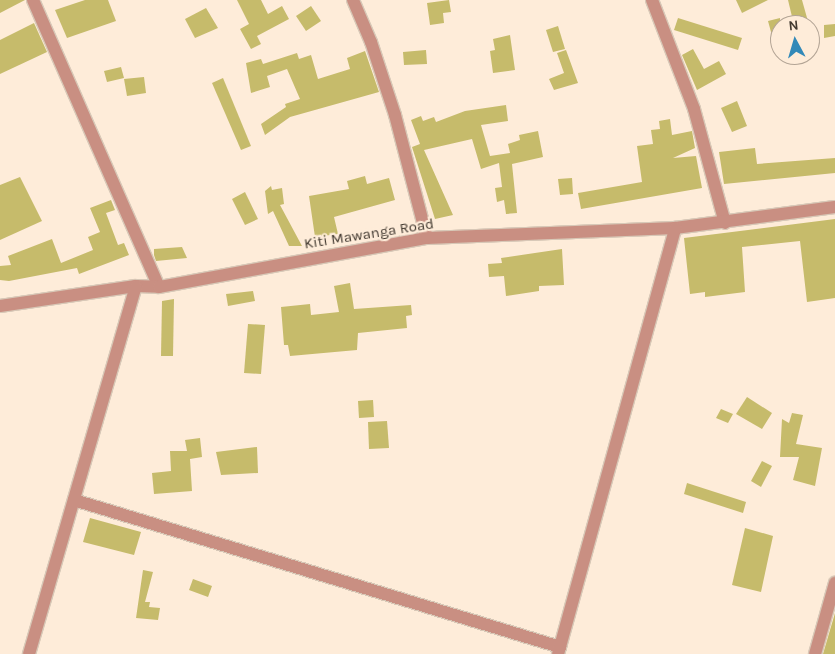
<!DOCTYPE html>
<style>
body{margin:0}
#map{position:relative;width:835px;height:654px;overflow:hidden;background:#feecd9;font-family:Karla,sans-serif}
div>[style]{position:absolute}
.building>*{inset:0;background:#c6bb6b}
.roads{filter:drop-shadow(1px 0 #d8c8b7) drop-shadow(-1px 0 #d8c8b7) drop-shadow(0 1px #d8c8b7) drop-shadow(0 -1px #d8c8b7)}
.minor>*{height:12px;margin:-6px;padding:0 6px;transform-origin:6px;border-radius:6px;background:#c98f82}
span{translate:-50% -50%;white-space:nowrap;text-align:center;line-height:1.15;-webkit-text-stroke:4.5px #feecd9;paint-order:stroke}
.street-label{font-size:15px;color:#423930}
.north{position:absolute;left:770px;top:15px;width:50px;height:50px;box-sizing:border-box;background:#feecd9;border:1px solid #b3a495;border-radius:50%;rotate:354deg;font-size:14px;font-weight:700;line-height:20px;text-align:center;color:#423930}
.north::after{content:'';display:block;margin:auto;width:18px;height:22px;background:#3289b8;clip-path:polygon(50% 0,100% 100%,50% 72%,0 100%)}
</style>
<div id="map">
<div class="building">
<div style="clip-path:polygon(0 0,25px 0,0 13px)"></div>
<div style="clip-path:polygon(85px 0,108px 0,116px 21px,67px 38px,55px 10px)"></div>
<div style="clip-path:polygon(237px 0,261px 0,268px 14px,282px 6px,289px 19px,257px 36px,261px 44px,251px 49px,240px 29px,249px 24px)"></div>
<div style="clip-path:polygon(449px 0,451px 12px,443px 13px,444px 23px,430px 25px,427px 3px)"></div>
<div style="clip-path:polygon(736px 0,768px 0,742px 13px)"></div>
<div style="clip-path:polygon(788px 0,802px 0,809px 25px,794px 25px)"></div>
<div style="clip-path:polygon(311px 6px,321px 21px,306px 31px,296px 16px)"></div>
<div style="clip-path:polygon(206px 8px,218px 28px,195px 38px,185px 19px)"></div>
<div style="clip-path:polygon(678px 18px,742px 38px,738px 50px,674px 30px)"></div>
<div style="clip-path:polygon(780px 18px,780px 53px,777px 54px,768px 21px)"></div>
<div style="clip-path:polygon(34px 23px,47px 52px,0 74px,0 40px)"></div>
<div style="clip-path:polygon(835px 24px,835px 36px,824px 38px,824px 25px)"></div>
<div style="clip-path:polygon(558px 26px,565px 49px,553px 52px,546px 30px)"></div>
<div style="clip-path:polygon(510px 35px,515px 70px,493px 73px,490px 51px,495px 50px,493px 39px)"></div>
<div style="clip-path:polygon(693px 49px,704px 69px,719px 61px,726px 74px,697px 90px,682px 55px)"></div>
<div style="clip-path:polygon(426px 50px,427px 64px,404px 65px,403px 52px)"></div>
<div style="clip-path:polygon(566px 50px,578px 83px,554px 90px,549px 79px,564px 73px,557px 53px)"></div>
<div style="clip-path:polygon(365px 51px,379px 92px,290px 117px,265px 135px,261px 124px,286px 107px,285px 104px,300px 99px,287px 69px,267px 76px,270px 87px,251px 93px,246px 63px,261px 59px,263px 64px,297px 53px,299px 59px,311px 55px,318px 79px,350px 69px,347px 58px)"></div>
<div style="clip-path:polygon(121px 67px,124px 78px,107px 82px,104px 71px)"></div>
<div style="clip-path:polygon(144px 77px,146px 93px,127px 96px,124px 79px)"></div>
<div style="clip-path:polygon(223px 78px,251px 146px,241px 150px,212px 83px)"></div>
<div style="clip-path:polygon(737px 101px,747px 126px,732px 132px,721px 108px)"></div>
<div style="clip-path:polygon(506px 105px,508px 121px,481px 125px,490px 156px,510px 153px,508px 144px,520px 140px,519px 135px,538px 131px,543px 157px,512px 164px,517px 213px,506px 214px,504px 200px,497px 202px,495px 188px,502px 187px,499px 163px,481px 169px,472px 139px,424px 150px,453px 215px,435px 219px,412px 147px,420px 144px,411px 120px,421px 116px,423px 121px,434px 117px,436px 122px,465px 111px)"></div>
<div style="clip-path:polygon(670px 119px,672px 135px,692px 131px,695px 148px,673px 158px,696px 156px,702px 188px,581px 209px,578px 193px,642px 182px,637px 146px,653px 144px,651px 130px,660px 129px,659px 121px)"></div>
<div style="clip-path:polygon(755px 148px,757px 164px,835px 158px,835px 173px,724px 184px,719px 152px)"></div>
<div style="clip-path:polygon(365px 176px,367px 184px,389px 178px,395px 200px,334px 217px,338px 234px,315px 237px,309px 196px,349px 189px,347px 181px)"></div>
<div style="clip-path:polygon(20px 177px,42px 221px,0 240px,0 185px)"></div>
<div style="clip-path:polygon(572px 178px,573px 194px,560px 195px,558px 179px)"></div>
<div style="clip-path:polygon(271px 186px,272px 190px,282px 188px,284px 204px,280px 205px,302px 246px,289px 246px,273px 211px,268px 214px,265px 191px)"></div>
<div style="clip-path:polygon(245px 192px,258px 219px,245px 225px,232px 199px)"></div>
<div style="clip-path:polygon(111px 200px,115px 210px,106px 213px,118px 245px,124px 243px,129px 255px,79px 274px,77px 268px,9px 281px,0 280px,0 266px,11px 265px,8px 256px,52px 239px,61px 263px,93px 250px,88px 237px,100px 232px,90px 208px)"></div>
<div style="clip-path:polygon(835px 219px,835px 298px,807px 302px,800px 241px,742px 247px,745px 292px,705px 297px,705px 292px,690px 294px,684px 238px)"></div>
<div style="clip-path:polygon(182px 247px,187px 258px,156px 261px,154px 255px,154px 249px)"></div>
<div style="clip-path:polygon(562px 249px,564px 285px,539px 286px,539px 291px,506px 296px,504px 276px,489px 277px,488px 264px,502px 263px,501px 258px)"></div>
<div style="clip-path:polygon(350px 283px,354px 309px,411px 305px,412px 315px,406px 316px,407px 328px,358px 333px,357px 350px,290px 356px,288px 345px,284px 345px,281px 307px,310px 304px,311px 315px,339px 312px,334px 286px)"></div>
<div style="clip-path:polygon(253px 291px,255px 301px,228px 306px,226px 294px)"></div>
<div style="clip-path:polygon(174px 299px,173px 356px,161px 356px,162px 301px)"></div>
<div style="clip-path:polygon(248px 324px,265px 325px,261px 374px,244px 373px)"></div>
<div style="clip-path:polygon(747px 397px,772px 413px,762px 429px,736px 414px)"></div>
<div style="clip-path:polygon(373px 400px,374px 417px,359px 418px,358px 401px)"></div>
<div style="clip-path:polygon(721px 409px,733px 414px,728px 423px,716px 418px)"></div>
<div style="clip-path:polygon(792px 413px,803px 415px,796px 444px,822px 448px,815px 486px,793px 480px,799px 457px,780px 457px,782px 419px,789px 423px)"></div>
<div style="clip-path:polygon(387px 421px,389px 448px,369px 449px,368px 422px)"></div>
<div style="clip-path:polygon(200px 438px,202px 457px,190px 459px,192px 491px,154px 494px,152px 473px,171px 471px,170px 451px,187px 451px,185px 440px)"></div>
<div style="clip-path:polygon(257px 447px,258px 473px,221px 475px,216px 452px)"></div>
<div style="clip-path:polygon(762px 461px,772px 466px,761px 487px,751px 481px)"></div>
<div style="clip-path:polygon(687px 483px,746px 502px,743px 513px,684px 494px)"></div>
<div style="clip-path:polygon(90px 518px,141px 532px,134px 555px,83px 542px)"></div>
<div style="clip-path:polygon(745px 528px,773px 536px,761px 592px,732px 585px)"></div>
<div style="clip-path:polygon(143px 570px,153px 572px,145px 602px,150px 602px,149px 607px,160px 608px,158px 620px,136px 618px)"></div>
<div style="clip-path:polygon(193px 579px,212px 586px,208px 597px,189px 590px)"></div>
<div style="clip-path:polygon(835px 613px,835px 654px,823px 654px)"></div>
</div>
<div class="roads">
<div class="minor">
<div style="left:33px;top:0;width:313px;rotate:66.3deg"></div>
<div style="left:353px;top:0;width:46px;rotate:66.8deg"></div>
<div style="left:371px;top:42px;width:77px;rotate:71.8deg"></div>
<div style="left:395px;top:115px;width:127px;rotate:75.4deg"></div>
<div style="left:652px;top:0;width:117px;rotate:68.9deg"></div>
<div style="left:694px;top:109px;width:118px;rotate:74.8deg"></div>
<div style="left:0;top:306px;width:137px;rotate:-8.4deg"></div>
<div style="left:136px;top:286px;width:23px;rotate:2deg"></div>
<div style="left:159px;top:287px;width:272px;rotate:-10.4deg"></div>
<div style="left:427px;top:238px;width:248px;rotate:-2.3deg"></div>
<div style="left:675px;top:228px;width:161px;rotate:-7.5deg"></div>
<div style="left:74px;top:500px;width:508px;rotate:16.83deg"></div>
<div style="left:29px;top:654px;width:383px;rotate:-73.8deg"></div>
<div style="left:558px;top:654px;width:442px;rotate:-74.6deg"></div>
<div style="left:815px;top:654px;width:74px;rotate:-74.3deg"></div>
</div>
</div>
<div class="street-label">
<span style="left:369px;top:234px;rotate:-9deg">Kiti Mawanga Road</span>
</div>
<div class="north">N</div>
</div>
